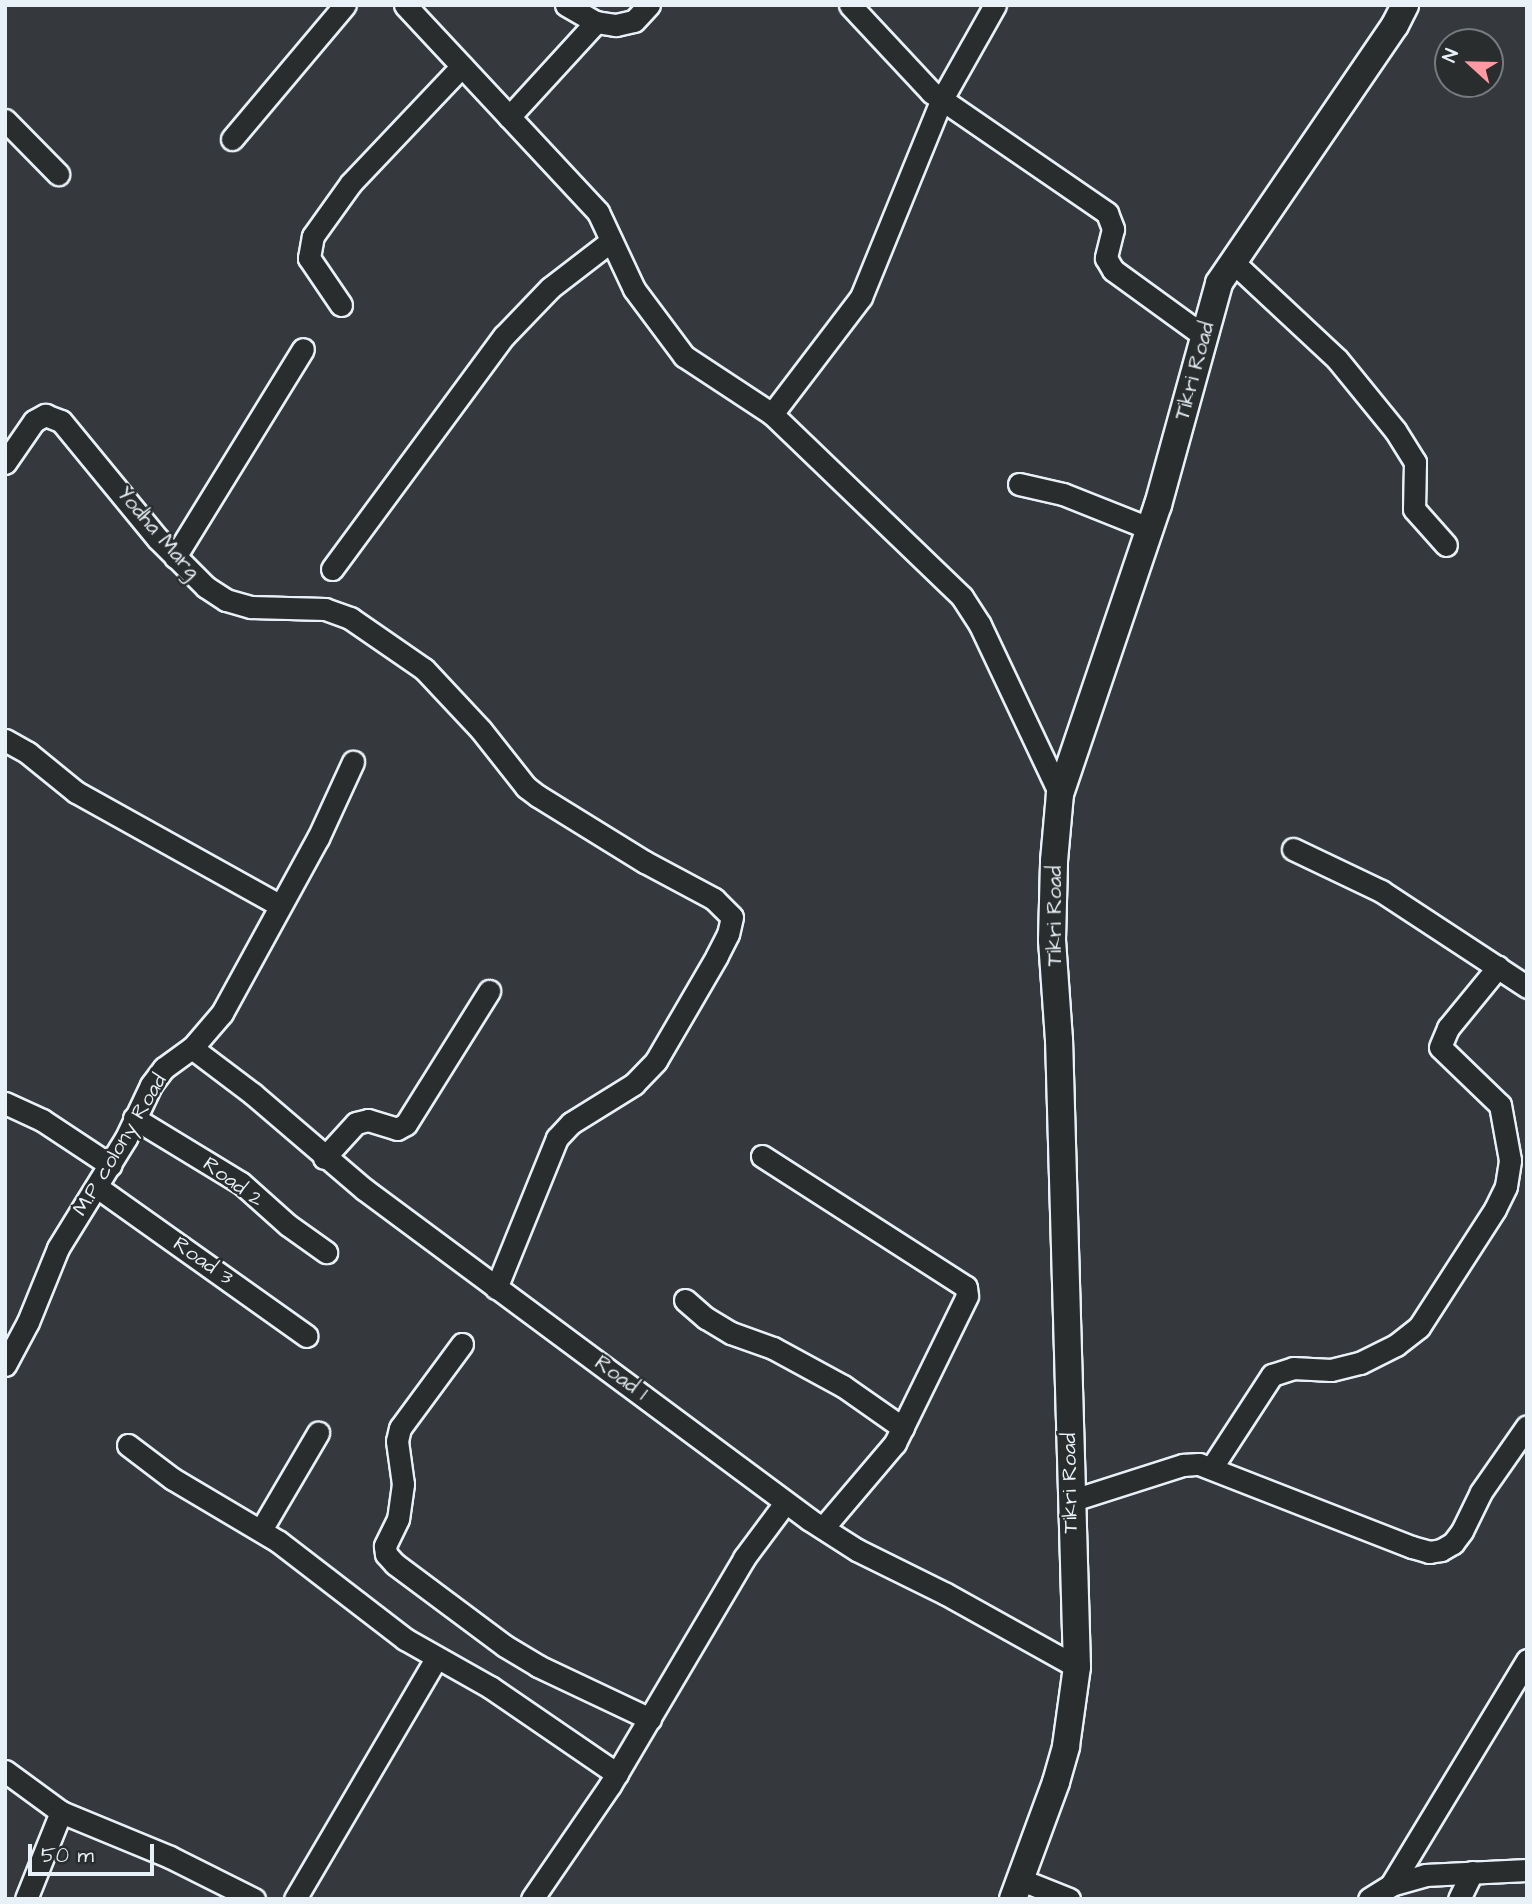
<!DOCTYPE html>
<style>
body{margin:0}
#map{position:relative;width:1532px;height:1904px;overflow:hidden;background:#35383c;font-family:"Architects Daughter",sans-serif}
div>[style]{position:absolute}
.roads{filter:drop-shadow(2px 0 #e8f1f8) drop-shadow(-2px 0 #e8f1f8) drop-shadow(0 2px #e8f1f8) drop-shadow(0 -2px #e8f1f8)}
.minor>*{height:21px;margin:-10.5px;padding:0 10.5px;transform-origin:10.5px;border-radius:10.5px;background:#2a2d2e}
.tertiary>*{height:26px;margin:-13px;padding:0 13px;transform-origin:13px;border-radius:13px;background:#2a2d2e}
span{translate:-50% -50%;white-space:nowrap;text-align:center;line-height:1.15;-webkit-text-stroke:5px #2a2d2e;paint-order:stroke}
.street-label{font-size:21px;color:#e8f1f8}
.frame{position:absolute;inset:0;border:7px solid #e8f1f8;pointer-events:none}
.north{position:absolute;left:1434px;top:28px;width:70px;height:70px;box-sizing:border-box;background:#2a2d2e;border:2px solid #767b7f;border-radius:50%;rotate:292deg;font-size:19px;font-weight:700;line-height:28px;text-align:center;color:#e8f1f8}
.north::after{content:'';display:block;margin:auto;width:24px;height:32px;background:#ff9aa2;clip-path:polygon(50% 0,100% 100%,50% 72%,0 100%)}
.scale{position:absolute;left:28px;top:1844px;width:126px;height:32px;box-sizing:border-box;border:4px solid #e8f1f8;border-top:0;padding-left:9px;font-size:21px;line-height:24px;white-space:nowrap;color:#e8f1f8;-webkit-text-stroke:5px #2a2d2e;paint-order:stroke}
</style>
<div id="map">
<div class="roads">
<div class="minor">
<div style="left:405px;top:5px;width:283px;rotate:47deg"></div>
<div style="left:598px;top:212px;width:85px;rotate:64.9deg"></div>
<div style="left:634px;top:289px;width:84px;rotate:53.3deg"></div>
<div style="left:684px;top:356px;width:105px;rotate:33.4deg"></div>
<div style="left:772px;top:414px;width:264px;rotate:43.9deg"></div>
<div style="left:962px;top:597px;width:33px;rotate:57deg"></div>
<div style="left:980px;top:625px;width:187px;rotate:64.7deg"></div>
<div style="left:566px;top:5px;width:34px;rotate:30deg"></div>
<div style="left:596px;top:22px;width:20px;rotate:9deg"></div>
<div style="left:616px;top:25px;width:18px;rotate:-13deg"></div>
<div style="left:634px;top:21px;width:22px;rotate:-47deg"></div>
<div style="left:850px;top:5px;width:119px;rotate:47deg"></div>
<div style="left:931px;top:92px;width:214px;rotate:34.5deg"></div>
<div style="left:1107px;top:213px;width:17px;rotate:69deg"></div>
<div style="left:1113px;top:229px;width:30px;rotate:104deg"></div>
<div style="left:1106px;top:258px;width:14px;rotate:60deg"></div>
<div style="left:1113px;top:270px;width:112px;rotate:36deg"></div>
<div style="left:509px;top:117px;width:129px;rotate:-47.5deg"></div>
<div style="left:5px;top:120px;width:76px;rotate:45.5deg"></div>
<div style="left:232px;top:139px;width:175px;rotate:-49.9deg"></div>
<div style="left:1233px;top:262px;width:142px;rotate:43deg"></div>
<div style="left:1337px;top:359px;width:92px;rotate:50.8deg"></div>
<div style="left:1395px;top:430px;width:38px;rotate:58deg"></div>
<div style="left:1415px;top:462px;width:47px;rotate:91.2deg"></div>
<div style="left:1414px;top:509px;width:48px;rotate:48.4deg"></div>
<div style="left:341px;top:305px;width:57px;rotate:-124.2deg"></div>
<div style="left:309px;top:258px;width:22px;rotate:-80deg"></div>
<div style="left:313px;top:236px;width:65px;rotate:-54.4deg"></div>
<div style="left:351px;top:183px;width:161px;rotate:-46.5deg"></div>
<div style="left:772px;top:414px;width:147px;rotate:-52.7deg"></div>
<div style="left:861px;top:297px;width:214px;rotate:-67.8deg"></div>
<div style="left:942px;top:99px;width:108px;rotate:-60.6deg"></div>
<div style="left:5px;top:463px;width:51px;rotate:-55.4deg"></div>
<div style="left:34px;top:421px;width:13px;rotate:-29deg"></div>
<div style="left:45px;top:415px;width:17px;rotate:21deg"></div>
<div style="left:61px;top:421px;width:153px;rotate:50.6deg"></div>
<div style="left:158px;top:539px;width:68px;rotate:45deg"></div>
<div style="left:206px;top:587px;width:24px;rotate:33deg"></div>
<div style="left:226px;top:600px;width:26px;rotate:16deg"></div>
<div style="left:251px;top:607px;width:74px;rotate:1.5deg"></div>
<div style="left:325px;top:609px;width:27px;rotate:20deg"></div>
<div style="left:350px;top:618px;width:90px;rotate:34.6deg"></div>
<div style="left:424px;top:669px;width:83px;rotate:46.9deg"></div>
<div style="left:481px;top:730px;width:73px;rotate:51.7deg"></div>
<div style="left:526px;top:787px;width:15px;rotate:37deg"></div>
<div style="left:538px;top:796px;width:126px;rotate:31.7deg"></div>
<div style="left:645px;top:862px;width:78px;rotate:28.2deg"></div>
<div style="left:714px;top:899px;width:25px;rotate:45deg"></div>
<div style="left:732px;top:917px;width:17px;rotate:103deg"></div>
<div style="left:728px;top:934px;width:25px;rotate:117deg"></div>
<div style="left:717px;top:956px;width:121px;rotate:120.2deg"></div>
<div style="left:656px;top:1061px;width:32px;rotate:134deg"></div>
<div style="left:634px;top:1084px;width:74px;rotate:148.2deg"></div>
<div style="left:571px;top:1123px;width:21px;rotate:133deg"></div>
<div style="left:557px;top:1138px;width:162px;rotate:112.1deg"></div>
<div style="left:1019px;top:484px;width:45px;rotate:12.8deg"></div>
<div style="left:1063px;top:494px;width:95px;rotate:21.7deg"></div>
<div style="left:175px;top:557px;width:244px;rotate:-58.4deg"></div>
<div style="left:332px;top:569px;width:290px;rotate:-53.6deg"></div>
<div style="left:504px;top:336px;width:66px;rotate:-46.2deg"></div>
<div style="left:550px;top:288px;width:77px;rotate:-37.6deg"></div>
<div style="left:5px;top:740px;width:26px;rotate:29deg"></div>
<div style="left:28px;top:753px;width:62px;rotate:39.1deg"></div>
<div style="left:76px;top:792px;width:232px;rotate:29.1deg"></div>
<div style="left:1293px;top:849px;width:98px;rotate:25.5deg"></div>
<div style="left:1381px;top:891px;width:175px;rotate:33.3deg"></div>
<div style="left:192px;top:1048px;width:76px;rotate:37deg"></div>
<div style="left:253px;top:1094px;width:146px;rotate:40.6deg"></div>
<div style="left:364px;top:1189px;width:555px;rotate:36.58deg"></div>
<div style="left:810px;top:1520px;width:56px;rotate:32.6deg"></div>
<div style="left:857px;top:1550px;width:99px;rotate:26.3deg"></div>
<div style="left:946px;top:1594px;width:150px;rotate:29.1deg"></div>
<div style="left:5px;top:1103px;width:41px;rotate:24.7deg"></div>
<div style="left:42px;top:1120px;width:82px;rotate:33.5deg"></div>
<div style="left:134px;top:1118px;width:125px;rotate:31.3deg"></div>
<div style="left:241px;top:1183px;width:63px;rotate:41.8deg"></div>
<div style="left:288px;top:1225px;width:47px;rotate:35.4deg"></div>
<div style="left:762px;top:1156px;width:242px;rotate:32.7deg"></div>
<div style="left:966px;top:1287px;width:9px;rotate:84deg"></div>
<div style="left:967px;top:1296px;width:164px;rotate:116.1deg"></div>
<div style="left:895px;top:1443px;width:111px;rotate:130.3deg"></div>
<div style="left:324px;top:1158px;width:47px;rotate:-47.6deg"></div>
<div style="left:356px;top:1123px;width:12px;rotate:-14deg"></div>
<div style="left:368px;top:1120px;width:30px;rotate:17deg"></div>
<div style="left:397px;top:1129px;width:10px;rotate:-29deg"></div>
<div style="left:406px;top:1124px;width:157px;rotate:-58deg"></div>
<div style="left:97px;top:1187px;width:257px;rotate:35.4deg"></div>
<div style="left:685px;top:1300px;width:28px;rotate:41deg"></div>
<div style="left:706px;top:1318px;width:29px;rotate:31deg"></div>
<div style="left:731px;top:1333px;width:45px;rotate:19.7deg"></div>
<div style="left:773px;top:1348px;width:80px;rotate:28.5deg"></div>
<div style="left:843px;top:1386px;width:73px;rotate:35deg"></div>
<div style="left:462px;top:1344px;width:104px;rotate:126.4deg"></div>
<div style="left:400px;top:1428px;width:13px;rotate:103deg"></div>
<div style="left:397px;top:1441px;width:43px;rotate:82.1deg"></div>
<div style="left:403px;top:1484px;width:35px;rotate:98deg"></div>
<div style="left:398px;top:1519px;width:30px;rotate:116deg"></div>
<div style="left:385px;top:1546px;width:8px;rotate:83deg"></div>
<div style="left:386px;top:1554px;width:13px;rotate:48deg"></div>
<div style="left:395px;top:1564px;width:137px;rotate:36.7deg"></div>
<div style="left:505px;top:1646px;width:39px;rotate:31deg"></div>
<div style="left:538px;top:1666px;width:124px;rotate:25.3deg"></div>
<div style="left:5px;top:1365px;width:49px;rotate:-61.9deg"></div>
<div style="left:28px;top:1322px;width:80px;rotate:-67.9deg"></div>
<div style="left:58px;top:1248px;width:129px;rotate:-58.3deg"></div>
<div style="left:126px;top:1138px;width:59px;rotate:-64.7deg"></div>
<div style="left:151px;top:1085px;width:21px;rotate:-53deg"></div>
<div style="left:164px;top:1068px;width:34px;rotate:-36deg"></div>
<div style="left:192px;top:1048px;width:46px;rotate:-49.4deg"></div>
<div style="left:222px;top:1013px;width:200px;rotate:-61.3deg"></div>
<div style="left:318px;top:838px;width:84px;rotate:-65.3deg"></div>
<div style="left:128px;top:1445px;width:56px;rotate:37.1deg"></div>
<div style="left:173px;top:1479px;width:123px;rotate:30.7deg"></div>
<div style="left:279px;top:1542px;width:159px;rotate:37.6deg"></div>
<div style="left:405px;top:1639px;width:98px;rotate:29.5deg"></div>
<div style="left:490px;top:1687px;width:154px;rotate:34.4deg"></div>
<div style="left:1212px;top:1467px;width:110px;rotate:-56.9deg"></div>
<div style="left:1272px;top:1375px;width:22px;rotate:-18deg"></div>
<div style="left:1293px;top:1368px;width:38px;rotate:3deg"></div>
<div style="left:1331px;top:1370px;width:30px;rotate:-14deg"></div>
<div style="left:1360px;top:1363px;width:40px;rotate:-26.6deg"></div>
<div style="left:1396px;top:1345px;width:29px;rotate:-38deg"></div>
<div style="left:1419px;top:1327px;width:140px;rotate:-57.2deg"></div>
<div style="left:1495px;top:1209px;width:25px;rotate:-64deg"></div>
<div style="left:1506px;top:1186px;width:26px;rotate:-81deg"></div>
<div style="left:1510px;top:1160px;width:56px;rotate:-100.3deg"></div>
<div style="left:1500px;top:1105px;width:83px;rotate:-136deg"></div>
<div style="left:1440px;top:1047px;width:21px;rotate:-67deg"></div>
<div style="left:1448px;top:1028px;width:79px;rotate:-50.7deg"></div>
<div style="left:1070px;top:1501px;width:119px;rotate:-17.7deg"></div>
<div style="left:1183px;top:1465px;width:16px;rotate:-4deg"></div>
<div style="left:1199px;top:1464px;width:229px;rotate:21.3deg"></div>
<div style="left:1412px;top:1547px;width:18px;rotate:16deg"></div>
<div style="left:1429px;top:1552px;width:12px;rotate:-9deg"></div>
<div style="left:1441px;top:1550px;width:14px;rotate:-30deg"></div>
<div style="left:1453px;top:1543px;width:15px;rotate:-53deg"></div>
<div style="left:1462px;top:1531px;width:43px;rotate:-64deg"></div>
<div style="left:1481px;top:1492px;width:80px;rotate:-55.1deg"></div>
<div style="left:261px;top:1530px;width:113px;rotate:-59.6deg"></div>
<div style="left:5px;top:1771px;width:69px;rotate:36.2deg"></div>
<div style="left:61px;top:1812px;width:118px;rotate:22.4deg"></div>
<div style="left:170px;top:1857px;width:94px;rotate:26.6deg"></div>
<div style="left:1019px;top:1879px;width:54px;rotate:21.8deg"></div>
<div style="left:1391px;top:1885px;width:263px;rotate:-58.8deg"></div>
<div style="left:26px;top:1899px;width:94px;rotate:-68.1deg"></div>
<div style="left:295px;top:1899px;width:278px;rotate:-59.6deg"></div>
<div style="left:532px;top:1899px;width:138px;rotate:-55.6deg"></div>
<div style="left:610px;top:1785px;width:264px;rotate:-59.4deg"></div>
<div style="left:744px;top:1558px;width:69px;rotate:-53.3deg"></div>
<div style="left:1369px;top:1899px;width:26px;rotate:-32deg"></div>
<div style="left:1391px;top:1885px;width:35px;rotate:-16deg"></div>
<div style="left:1425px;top:1875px;width:102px;rotate:-2.8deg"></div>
<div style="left:1459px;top:1899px;width:30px;rotate:-64deg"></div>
</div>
<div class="tertiary">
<div style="left:1013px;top:1899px;width:125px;rotate:-69.8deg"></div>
<div style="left:1056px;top:1782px;width:37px;rotate:-74deg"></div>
<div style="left:1066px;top:1746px;width:80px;rotate:-82.1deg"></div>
<div style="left:1077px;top:1667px;width:627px;rotate:-91.64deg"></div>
<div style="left:1059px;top:1040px;width:100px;rotate:-94deg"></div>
<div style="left:1052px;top:940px;width:79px;rotate:-88.5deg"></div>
<div style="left:1054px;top:861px;width:67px;rotate:-84.9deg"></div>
<div style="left:1060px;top:794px;width:305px;rotate:-71.3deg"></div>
<div style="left:1158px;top:505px;width:230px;rotate:-74.6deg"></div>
<div style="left:1219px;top:283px;width:312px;rotate:-55.7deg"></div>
<div style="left:1395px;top:25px;width:22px;rotate:-63deg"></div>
</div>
</div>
<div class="street-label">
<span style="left:1195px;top:371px;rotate:-75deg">Tikri Road</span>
<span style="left:158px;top:533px;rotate:49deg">Yodha Marg</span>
<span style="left:1055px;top:916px;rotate:-90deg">Tikri Road</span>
<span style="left:120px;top:1145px;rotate:-59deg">M.P colony Road</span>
<span style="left:233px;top:1182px;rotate:36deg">Road 2</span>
<span style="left:203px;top:1261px;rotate:35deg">Road 3</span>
<span style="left:621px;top:1378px;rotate:36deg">Road 1</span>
<span style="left:1070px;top:1483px;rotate:-91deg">Tikri Road</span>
</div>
<div class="frame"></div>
<div class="north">N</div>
<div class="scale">50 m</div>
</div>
